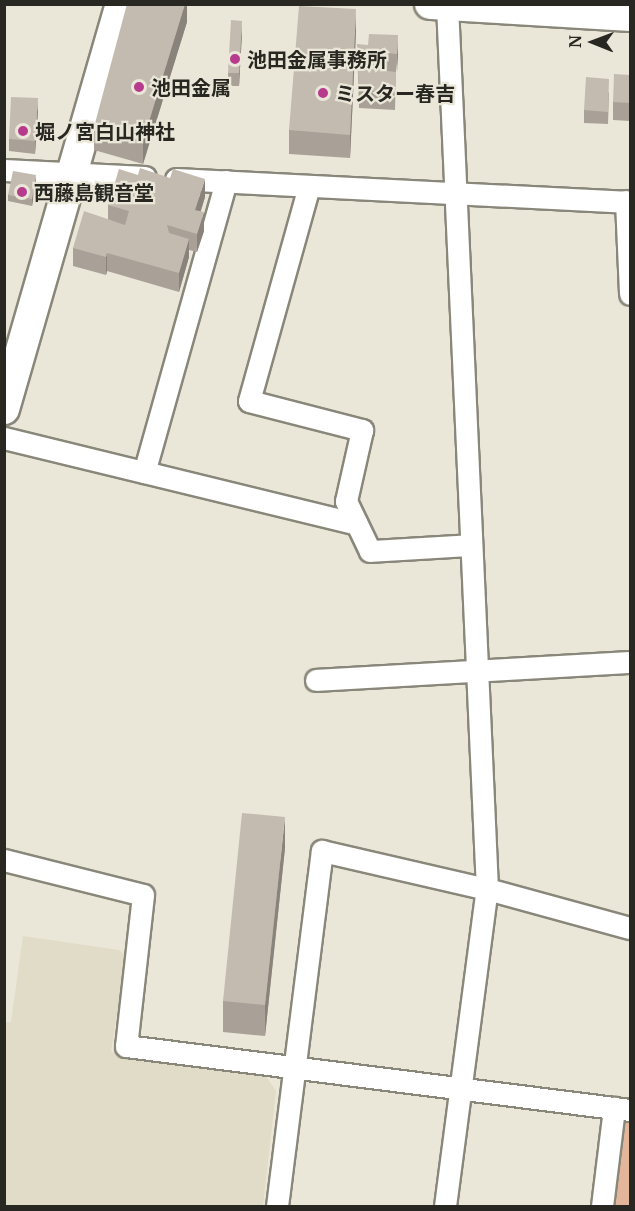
<!DOCTYPE html>
<meta charset="utf-8">
<style>
body{margin:0}
#map{position:relative;width:635px;height:1211px;overflow:hidden;background:#eae7d9;font-family:Merriweather,"Noto Sans JP",serif}
div>[style]{position:absolute}
.built>*{inset:0;background:#e1dcc7}
.green>*{inset:0;background:#e3b69c}
.roads{filter:drop-shadow(2px 0 #89877a) drop-shadow(-2px 0 #89877a) drop-shadow(0 2px #89877a) drop-shadow(0 -2px #89877a)}
.street>*{height:21px;margin:-10.5px;padding:0 10.5px;transform-origin:10.5px;border-radius:10.5px;background:#fff}
.secondary>*{height:30px;margin:-15px;padding:0 15px;transform-origin:15px;border-radius:15px;background:#fff}
.wall>*{inset:0;background:#a9a197}
.shaded-wall>*{inset:0;background:#89837b}
.building>*{inset:0;background:#c4bbb0}
.dots>*{width:16px;height:16px;translate:-50% -50%;box-sizing:border-box;border:3px solid #eae7d9;border-radius:50%}
span{translate:-50% -50%;white-space:nowrap;text-align:center;line-height:1.15;-webkit-text-stroke:4.5px #eae7d9;paint-order:stroke}
.poi-label{font-size:20px;color:#282721;font-weight:700}
.left{translate:0 -50%;text-align:left}
.frame{position:absolute;inset:0;border:6px solid #282721;pointer-events:none}
.north{position:absolute;left:563px;top:12px;width:60px;height:60px;-webkit-text-stroke:4px #eae7d9;paint-order:stroke;rotate:271deg;font-size:16px;font-weight:700;line-height:24px;text-align:center;color:#282721}
.north::after{content:'';display:block;margin:auto;width:21px;height:27px;background:#282721;clip-path:polygon(50% 0,100% 100%,50% 72%,0 100%)}
</style>
<div id="map">
<div class="built">
<div style="clip-path:polygon(23px 936px,119px 950px,126px 956px,111px 1052px,265px 1075px,276px 1091px,263px 1206px,5px 1206px,5px 1022px,11px 1022px)"></div>
</div>
<div class="green">
<div style="clip-path:polygon(614px 1108px,630px 1110px,630px 1206px,609px 1206px)"></div>
</div>
<div class="roads">
<div class="street">
<div style="left:4px;top:170px;width:141px;rotate:2.8deg"></div>
<div style="left:176px;top:179px;width:455px;rotate:2.9deg"></div>
<div style="left:226px;top:181px;width:302px;rotate:105.7deg"></div>
<div style="left:144px;top:472px;width:219px;rotate:13.7deg"></div>
<div style="left:309px;top:186px;width:223px;rotate:105.6deg"></div>
<div style="left:249px;top:401px;width:117px;rotate:14.4deg"></div>
<div style="left:362px;top:430px;width:73px;rotate:102.7deg"></div>
<div style="left:346px;top:501px;width:55px;rotate:64.4deg"></div>
<div style="left:370px;top:551px;width:101px;rotate:-3.4deg"></div>
<div style="left:626px;top:201px;width:93px;rotate:87.5deg"></div>
<div style="left:4px;top:438px;width:144px;rotate:13.7deg"></div>
<div style="left:316px;top:680px;width:315px;rotate:-3.3deg"></div>
<div style="left:4px;top:860px;width:143px;rotate:14.1deg"></div>
<div style="left:143px;top:895px;width:152px;rotate:96.4deg"></div>
<div style="left:126px;top:1046px;width:508px;rotate:7.24deg"></div>
<div style="left:277px;top:1206px;width:358px;rotate:-82.8deg"></div>
<div style="left:322px;top:851px;width:169px;rotate:13deg"></div>
<div style="left:487px;top:889px;width:148px;rotate:15.3deg"></div>
<div style="left:445px;top:1206px;width:320px;rotate:-82.5deg"></div>
<div style="left:487px;top:889px;width:884px;rotate:-92.59deg"></div>
<div style="left:602px;top:1206px;width:99px;rotate:-83deg"></div>
</div>
<div class="secondary">
<div style="left:430px;top:4px;width:200px;rotate:3.4deg"></div>
<div style="left:4px;top:409px;width:422px;rotate:-73.9deg"></div>
</div>
</div>
<div class="wall">
<div style="clip-path:polygon(187px 4px,187px 22px,143px 164px,94px 150px,94px 127px)"></div>
<div style="clip-path:polygon(356px 32px,350px 158px,289px 154px,289px 130px)"></div>
<div style="clip-path:polygon(242px 33px,239px 86px,228px 86px,228px 73px)"></div>
<div style="clip-path:polygon(357px 44px,398px 54px,396px 72px,395px 110px,359px 108px)"></div>
<div style="clip-path:polygon(630px 75px,630px 121px,613px 120px,613px 102px)"></div>
<div style="clip-path:polygon(609px 92px,608px 124px,584px 123px,584px 110px)"></div>
<div style="clip-path:polygon(38px 111px,35px 154px,9px 151px,9px 139px)"></div>
<div style="clip-path:polygon(36px 182px,32px 206px,8px 201px,8px 195px)"></div>
<div style="clip-path:polygon(205px 197px,201px 211px,204px 231px,197px 252px,189px 250px,189px 257px,179px 292px,107px 271px,106px 275px,73px 266px,73px 248px,108px 220px,108px 205px)"></div>
<div style="clip-path:polygon(285px 848px,265px 1036px,223px 1032px,223px 1001px)"></div>
</div>
<div class="shaded-wall">
<div style="clip-path:polygon(185px 4px,187px 4px,187px 22px,143px 164px,143px 141px)"></div>
<div style="clip-path:polygon(356px 9px,356px 32px,350px 158px,350px 135px)"></div>
<div style="clip-path:polygon(242px 21px,242px 33px,239px 86px,239px 73px)"></div>
<div style="clip-path:polygon(398px 35px,398px 54px,397px 72px,397px 54px)"></div>
<div style="clip-path:polygon(38px 98px,38px 111px,35px 154px,35px 141px)"></div>
<div style="clip-path:polygon(36px 175px,36px 182px,32px 206px,32px 199px)"></div>
<div style="clip-path:polygon(205px 179px,205px 197px,195px 228px,195px 210px)"></div>
<div style="clip-path:polygon(204px 212px,204px 231px,197px 252px,197px 234px)"></div>
<div style="clip-path:polygon(189px 239px,189px 257px,179px 292px,179px 273px)"></div>
<div style="clip-path:polygon(107px 253px,107px 271px,106px 275px,106px 257px)"></div>
<div style="clip-path:polygon(285px 817px,285px 848px,265px 1036px,265px 1005px)"></div>
</div>
<div class="building">
<div style="clip-path:polygon(127px 4px,185px 4px,143px 141px,94px 127px)"></div>
<div style="clip-path:polygon(299px 6px,356px 9px,350px 135px,289px 130px)"></div>
<div style="clip-path:polygon(231px 20px,242px 21px,239px 73px,228px 73px)"></div>
<div style="clip-path:polygon(369px 34px,398px 35px,397px 54px,388px 53px,387px 71px,396px 72px,395px 92px,359px 90px,357px 44px,368px 45px)"></div>
<div style="clip-path:polygon(614px 74px,630px 75px,630px 103px,613px 102px)"></div>
<div style="clip-path:polygon(586px 77px,609px 79px,608px 112px,584px 110px)"></div>
<div style="clip-path:polygon(11px 97px,38px 98px,35px 141px,9px 139px)"></div>
<div style="clip-path:polygon(140px 168px,170px 178px,173px 169px,205px 179px,195px 210px,204px 212px,197px 234px,167px 225px,169px 233px,189px 239px,179px 273px,107px 253px,106px 257px,73px 248px,84px 211px,125px 225px,129px 211px,108px 205px,119px 169px,138px 175px)"></div>
<div style="clip-path:polygon(13px 171px,36px 175px,32px 199px,8px 195px)"></div>
<div style="clip-path:polygon(242px 813px,285px 817px,265px 1005px,223px 1001px)"></div>
</div>
<div class="dots">
<div style="left:235px;top:59px;background:#b63b8d"></div>
<div style="left:139px;top:87px;background:#b63b8d"></div>
<div style="left:323px;top:93px;background:#b63b8d"></div>
<div style="left:23px;top:131px;background:#b63b8d"></div>
<div style="left:22px;top:192px;background:#b63b8d"></div>
</div>
<div class="poi-label">
<span class="left" style="left:247px;top:59px">池田金属事務所</span>
<span class="left" style="left:151px;top:87px">池田金属</span>
<span class="left" style="left:335px;top:93px">ミスター春吉</span>
<span class="left" style="left:35px;top:131px">堀ノ宮白山神社</span>
<span class="left" style="left:34px;top:192px">西藤島観音堂</span>
</div>
<div class="frame"></div>
<div class="north">N</div>
</div>
